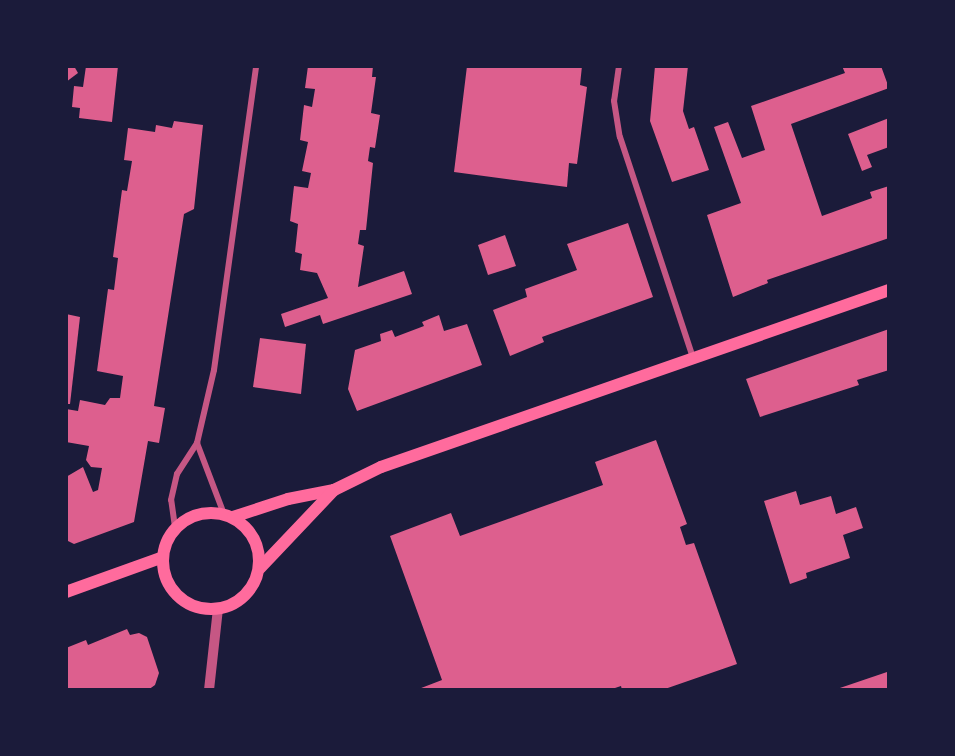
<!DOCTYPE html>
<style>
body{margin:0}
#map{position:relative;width:955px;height:756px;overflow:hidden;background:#1b1b3a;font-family:"Varela Round",sans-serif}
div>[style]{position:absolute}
.building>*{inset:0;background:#dd5f8e}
.minor>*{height:6px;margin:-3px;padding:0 3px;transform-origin:3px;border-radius:3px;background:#c65784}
.tertiary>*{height:10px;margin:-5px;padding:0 5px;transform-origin:5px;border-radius:5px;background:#c65784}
.secondary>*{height:12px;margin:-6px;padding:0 6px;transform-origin:6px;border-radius:6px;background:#ff6b9d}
.secondary>.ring{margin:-6px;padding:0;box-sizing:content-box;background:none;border:12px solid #ff6b9d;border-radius:50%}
span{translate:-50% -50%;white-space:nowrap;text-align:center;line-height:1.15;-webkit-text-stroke:4.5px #1b1b3a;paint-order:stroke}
.frame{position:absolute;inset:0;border:68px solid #1b1b3a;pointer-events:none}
</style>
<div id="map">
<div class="building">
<div style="clip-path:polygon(66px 66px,74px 66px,78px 73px,66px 82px)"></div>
<div style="clip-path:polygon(86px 66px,118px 66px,112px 122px,79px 118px,80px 108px,72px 107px,74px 86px,83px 87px)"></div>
<div style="clip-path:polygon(308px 66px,373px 66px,372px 77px,376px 77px,371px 113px,380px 115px,375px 148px,370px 147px,368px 161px,373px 163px,366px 230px,360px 230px,358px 244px,364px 246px,358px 287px,404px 271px,412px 294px,323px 324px,320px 315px,285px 327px,281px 314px,328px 298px,317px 273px,300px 270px,302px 254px,295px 252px,298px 224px,290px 221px,294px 186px,308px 188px,311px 173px,302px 171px,308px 142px,300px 140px,304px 105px,312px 107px,315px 89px,305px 88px)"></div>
<div style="clip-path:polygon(467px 66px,582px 66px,580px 85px,587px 87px,577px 164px,569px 163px,567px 187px,454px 172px)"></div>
<div style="clip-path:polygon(655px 66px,688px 66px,683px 111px,689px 129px,694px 127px,709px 170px,672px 182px,650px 121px)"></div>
<div style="clip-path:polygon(842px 66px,881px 66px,889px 88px,791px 124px,822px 216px,872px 198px,870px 192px,889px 186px,889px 238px,767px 280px,768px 283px,733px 297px,707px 215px,741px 203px,714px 127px,728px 122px,742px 158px,765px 150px,751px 106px,845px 73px)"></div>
<div style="clip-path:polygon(889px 118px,889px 147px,867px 155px,872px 167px,862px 171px,848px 134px)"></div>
<div style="clip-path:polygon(174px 121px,203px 125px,194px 209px,184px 214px,154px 406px,165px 408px,159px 443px,148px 441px,134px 522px,74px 544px,66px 540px,66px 477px,83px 467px,93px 492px,98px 490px,102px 468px,91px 467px,86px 460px,89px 446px,66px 442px,66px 409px,78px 411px,80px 400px,105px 405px,110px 398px,120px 398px,123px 376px,97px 371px,108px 289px,114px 290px,118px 258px,113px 257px,122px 190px,127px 191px,132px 161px,124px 160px,128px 128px,155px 132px,156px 125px,172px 128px)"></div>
<div style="clip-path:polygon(628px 223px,653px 297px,542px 337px,544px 342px,510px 356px,493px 310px,527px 297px,525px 289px,577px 270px,567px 244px)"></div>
<div style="clip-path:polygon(505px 235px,516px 266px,488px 275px,478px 245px)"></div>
<div style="clip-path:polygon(66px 314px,80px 317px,70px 404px,66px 404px)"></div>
<div style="clip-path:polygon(439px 315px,444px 331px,467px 324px,482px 365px,357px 411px,348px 389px,355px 350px,381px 341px,380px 334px,392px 330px,395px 337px,424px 326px,422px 322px)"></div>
<div style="clip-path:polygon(889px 329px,889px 370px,857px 380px,859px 385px,760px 417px,746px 379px)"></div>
<div style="clip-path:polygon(260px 338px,306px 344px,301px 394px,253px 387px)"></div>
<div style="clip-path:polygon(656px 440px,687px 524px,680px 527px,686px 545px,694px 543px,737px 664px,662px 690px,622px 690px,621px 686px,609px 690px,416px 690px,442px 680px,390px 536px,451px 513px,460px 536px,603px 485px,595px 462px)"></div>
<div style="clip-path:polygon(796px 491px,800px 505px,831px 496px,836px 514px,856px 507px,863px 528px,843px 535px,850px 558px,806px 573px,807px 578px,790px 584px,764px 501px)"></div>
<div style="clip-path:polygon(127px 629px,130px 635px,139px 633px,147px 637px,159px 673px,155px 685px,148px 690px,66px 690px,66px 648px,86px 640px,88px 645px)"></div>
<div style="clip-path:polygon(887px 672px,889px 690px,834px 690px)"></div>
</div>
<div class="minor">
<div style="left:619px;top:66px;width:35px;rotate:98deg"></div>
<div style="left:614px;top:101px;width:36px;rotate:81deg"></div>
<div style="left:620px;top:137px;width:233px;rotate:71.7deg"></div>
<div style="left:197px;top:443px;width:76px;rotate:69.2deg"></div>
<div style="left:175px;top:527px;width:27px;rotate:-98deg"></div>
<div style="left:171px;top:500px;width:27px;rotate:-77deg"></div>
<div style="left:177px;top:474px;width:37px;rotate:-57deg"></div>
<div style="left:197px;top:443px;width:75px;rotate:-76.9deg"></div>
<div style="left:214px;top:370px;width:307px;rotate:-82.1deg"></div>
</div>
<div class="tertiary">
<div style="left:209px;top:690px;width:81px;rotate:-83.7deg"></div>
</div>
<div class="secondary">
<div class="ring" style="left:163px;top:513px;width:84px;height:84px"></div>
<div style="left:233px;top:517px;width:58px;rotate:-18.1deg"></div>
<div style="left:288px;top:499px;width:47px;rotate:-11.1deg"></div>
<div style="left:334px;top:490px;width:52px;rotate:-26.1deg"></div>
<div style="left:381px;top:467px;width:538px;rotate:-19.21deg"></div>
<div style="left:260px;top:568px;width:108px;rotate:-46.5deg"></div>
<div style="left:66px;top:592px;width:103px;rotate:-19.8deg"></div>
</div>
<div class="frame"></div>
</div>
